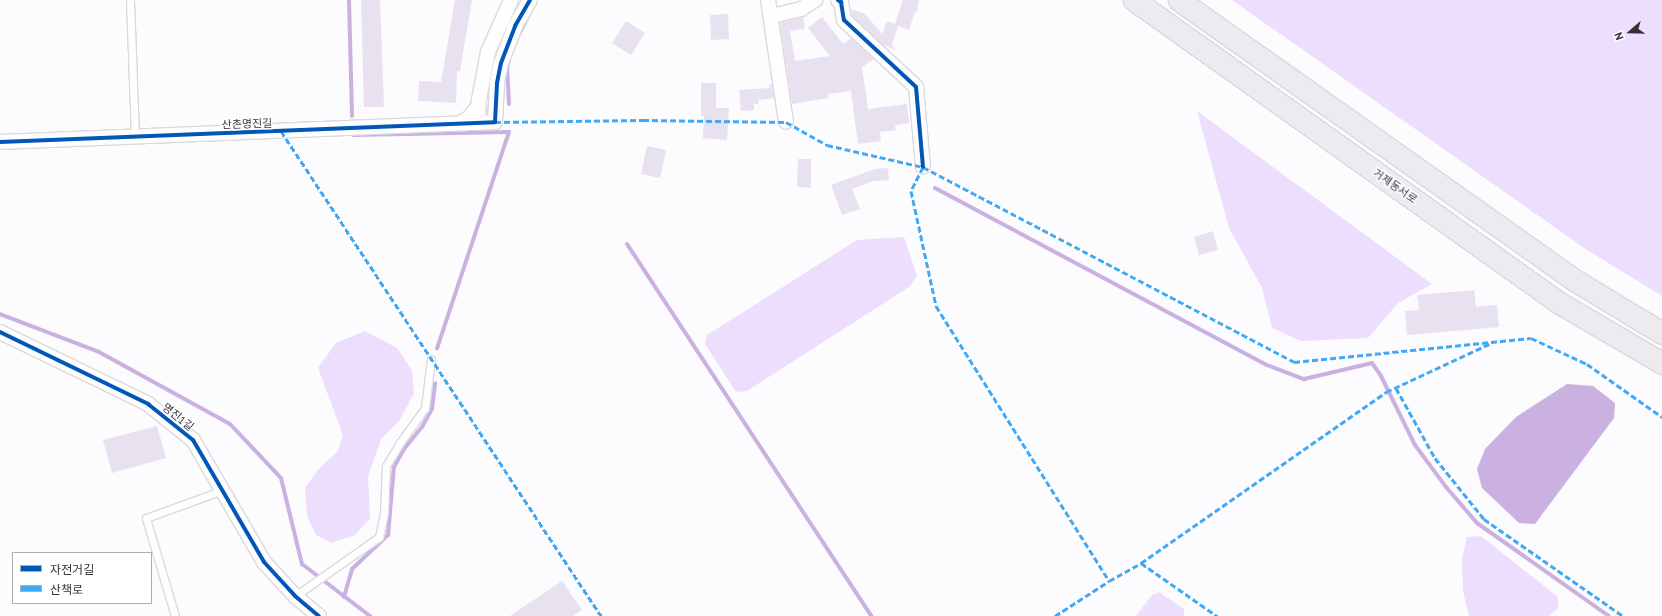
<!DOCTYPE html>
<meta charset="utf-8">
<style>
body{margin:0}
#map{position:relative;width:1662px;height:616px;overflow:hidden;background:#fcfbfd;font-family:"PT Sans","Noto Sans KR",sans-serif}
div>[style]{position:absolute}
.green>*{inset:0;background:#eedefe}
.water>*{inset:0;background:#cab1e1}
.stream>*{height:4px;margin:-2px;padding:0 2px;transform-origin:2px;border-radius:2px;background:#cab1e1}
.building>*{inset:0;background:#e8e1ef}
.roads{filter:drop-shadow(1px 0 #dbd8de) drop-shadow(-1px 0 #dbd8de) drop-shadow(0 1px #dbd8de) drop-shadow(0 -1px #dbd8de)}
.service>*{height:7px;margin:-3.5px;padding:0 3.5px;transform-origin:3.5px;border-radius:3.5px;background:#fffeff}
.minor>*{height:14px;margin:-7px;padding:0 7px;transform-origin:7px;border-radius:7px;background:#fffeff}
.primary>*{height:21px;margin:-10.5px;padding:0 10.5px;transform-origin:10.5px;border-radius:10.5px;background:#edebef}
.quiet>*{height:3px;margin-top:-1.5px;transform-origin:0;background:repeating-linear-gradient(90deg,#3fa9f5 0 6px,transparent 0 9px)}
.cycleway>*{height:4px;margin:-2px;padding:0 2px;transform-origin:2px;border-radius:2px;background:#0057b8}
span{translate:-50% -50%;white-space:nowrap;text-align:center;line-height:1.15;-webkit-text-stroke:3px #fff;paint-order:stroke}
.street-label{font-size:11px;color:#35313a}
.legend{position:absolute;left:12px;top:552px;width:140px;height:52px;box-sizing:border-box;background:#fff;border:1px solid #aeadb0;margin:0;padding:5px 7px;list-style:none;font-size:12px;color:#35313a}
.legend li{display:flex;align-items:center;gap:8px;height:20px}
.legend b{width:20px;border:1px solid #aeadb0}
.north{position:absolute;left:1610px;top:12px;width:40px;height:40px;-webkit-text-stroke:3px #fff;paint-order:stroke;rotate:250deg;font-size:11px;font-weight:700;line-height:16px;text-align:center;color:#35313a}
.north::after{content:'';display:block;margin:auto;width:14px;height:18px;background:#35313a;clip-path:polygon(50% 0,100% 100%,50% 72%,0 100%)}
</style>
<div id="map">
<div class="green">
<div style="clip-path:polygon(1232px 0,1662px 0,1662px 296px,1587px 250px)"></div>
<div style="clip-path:polygon(1197px 111px,1432px 284px,1398px 303px,1368px 338px,1301px 341px,1272px 328px,1262px 288px,1229px 228px)"></div>
<div style="clip-path:polygon(904px 237px,917px 276px,909px 287px,747px 391px,736px 392px,705px 344px,707px 335px,857px 240px)"></div>
<div style="clip-path:polygon(365px 331px,397px 348px,412px 370px,414px 393px,400px 420px,381px 439px,368px 477px,370px 518px,355px 535px,331px 543px,316px 535px,307px 516px,305px 488px,317px 471px,338px 451px,343px 435px,318px 368px,336px 343px)"></div>
<div style="clip-path:polygon(1481px 536px,1558px 597px,1558px 608px,1549px 616px,1469px 616px,1463px 591px,1462px 558px,1467px 537px)"></div>
<div style="clip-path:polygon(1159px 592px,1184px 609px,1184px 616px,1136px 616px,1152px 595px)"></div>
</div>
<div class="water">
<div style="clip-path:polygon(1567px 384px,1593px 386px,1615px 403px,1614px 418px,1535px 524px,1519px 523px,1482px 488px,1477px 469px,1485px 449px,1516px 417px)"></div>
</div>
<div class="stream">
<div style="left:349px;top:0;width:116px;rotate:88.5deg"></div>
<div style="left:516px;top:40px;width:30px;rotate:-63deg"></div>
<div style="left:509px;top:104px;width:36px;rotate:-93deg"></div>
<div style="left:507px;top:68px;width:8px;rotate:-76deg"></div>
<div style="left:353px;top:135px;width:156px;rotate:-1.1deg"></div>
<div style="left:509px;top:132px;width:228px;rotate:108.4deg"></div>
<div style="left:935px;top:188px;width:376px;rotate:28.1deg"></div>
<div style="left:1267px;top:365px;width:40px;rotate:21deg"></div>
<div style="left:1304px;top:379px;width:70px;rotate:-13.2deg"></div>
<div style="left:1372px;top:363px;width:16px;rotate:55deg"></div>
<div style="left:1381px;top:376px;width:77px;rotate:63.8deg"></div>
<div style="left:1415px;top:445px;width:52px;rotate:53.6deg"></div>
<div style="left:1446px;top:487px;width:48px;rotate:49.3deg"></div>
<div style="left:1477px;top:523px;width:161px;rotate:35.2deg"></div>
<div style="left:627px;top:244px;width:445px;rotate:56.7deg"></div>
<div style="left:0;top:314px;width:106px;rotate:21deg"></div>
<div style="left:99px;top:352px;width:149px;rotate:28.8deg"></div>
<div style="left:230px;top:424px;width:74px;rotate:46.6deg"></div>
<div style="left:281px;top:478px;width:89px;rotate:76.3deg"></div>
<div style="left:302px;top:564px;width:86px;rotate:37.4deg"></div>
<div style="left:344px;top:597px;width:29px;rotate:-74deg"></div>
<div style="left:352px;top:569px;width:50px;rotate:-43.4deg"></div>
<div style="left:388px;top:535px;width:68px;rotate:-85deg"></div>
<div style="left:394px;top:467px;width:21px;rotate:-61deg"></div>
<div style="left:404px;top:449px;width:28px;rotate:-51deg"></div>
<div style="left:422px;top:427px;width:21px;rotate:-61deg"></div>
<div style="left:432px;top:409px;width:26px;rotate:-83deg"></div>
</div>
<div class="building">
<div style="clip-path:polygon(361px 0,380px 0,384px 107px,364px 107px)"></div>
<div style="clip-path:polygon(455px 0,472px 0,460px 71px,457px 71px,456px 103px,418px 101px,419px 81px,441px 82px)"></div>
<div style="clip-path:polygon(903px 0,919px 0,917px 12px,915px 11px,909px 30px,898px 26px,892px 45px,896px 50px,883px 45px,852px 16px,851px 9px,865px 14px,882px 34px,887px 21px,895px 24px)"></div>
<div style="clip-path:polygon(728px 14px,729px 39px,711px 40px,710px 15px)"></div>
<div style="clip-path:polygon(803px 17px,805px 29px,790px 31px,795px 61px,830px 56px,808px 28px,822px 17px,843px 44px,851px 38px,874px 59px,862px 67px,868px 109px,907px 104px,909px 123px,895px 125px,896px 130px,880px 132px,881px 141px,858px 144px,851px 91px,828px 94px,829px 98px,792px 104px,780px 23px)"></div>
<div style="clip-path:polygon(626px 21px,645px 33px,631px 55px,612px 43px)"></div>
<div style="clip-path:polygon(701px 83px,716px 83px,716px 108px,729px 108px,727px 140px,703px 138px,704px 116px,701px 116px)"></div>
<div style="clip-path:polygon(772px 84px,774px 98px,758px 100px,759px 104px,754px 104px,754px 110px,741px 111px,739px 90px,769px 88px,769px 85px)"></div>
<div style="clip-path:polygon(647px 146px,666px 150px,660px 178px,641px 174px)"></div>
<div style="clip-path:polygon(798px 159px,811px 159px,811px 188px,797px 187px)"></div>
<div style="clip-path:polygon(888px 168px,889px 180px,873px 181px,852px 189px,860px 209px,842px 215px,831px 185px,875px 169px)"></div>
<div style="clip-path:polygon(1213px 231px,1218px 250px,1199px 255px,1194px 237px)"></div>
<div style="clip-path:polygon(1474px 290px,1476px 307px,1497px 305px,1499px 327px,1407px 335px,1405px 311px,1419px 310px,1417px 295px)"></div>
<div style="clip-path:polygon(157px 426px,166px 458px,112px 473px,103px 440px)"></div>
<div style="clip-path:polygon(562px 581px,582px 610px,573px 616px,510px 616px)"></div>
</div>
<div class="roads">
<div class="service">
<div style="left:130px;top:0;width:137px;rotate:87.9deg"></div>
<div style="left:457px;top:120px;width:10px;rotate:-29deg"></div>
<div style="left:466px;top:115px;width:18px;rotate:-52deg"></div>
<div style="left:295px;top:596px;width:103px;rotate:-35.1deg"></div>
<div style="left:379px;top:537px;width:25px;rotate:-78deg"></div>
<div style="left:384px;top:513px;width:47px;rotate:-87.6deg"></div>
<div style="left:386px;top:466px;width:26px;rotate:-59deg"></div>
<div style="left:399px;top:444px;width:44px;rotate:-54.2deg"></div>
<div style="left:425px;top:408px;width:49px;rotate:-83deg"></div>
<div style="left:175px;top:616px;width:102px;rotate:-106.5deg"></div>
<div style="left:146px;top:518px;width:82px;rotate:-20deg"></div>
</div>
<div class="minor">
<div style="left:768px;top:0;width:123px;rotate:81.6deg"></div>
<div style="left:838px;top:0;width:4px;rotate:34deg"></div>
<div style="left:841px;top:2px;width:18px;rotate:81deg"></div>
<div style="left:844px;top:20px;width:98px;rotate:42.9deg"></div>
<div style="left:916px;top:87px;width:80px;rotate:85deg"></div>
<div style="left:771px;top:16px;width:31px;rotate:-13deg"></div>
<div style="left:801px;top:9px;width:17px;rotate:-33deg"></div>
<div style="left:478px;top:123px;width:23px;rotate:-88deg"></div>
<div style="left:479px;top:100px;width:49px;rotate:-79.4deg"></div>
<div style="left:488px;top:52px;width:57px;rotate:-66.1deg"></div>
<div style="left:0;top:142px;width:495px;rotate:-2.3deg"></div>
<div style="left:495px;top:122px;width:39px;rotate:-87deg"></div>
<div style="left:497px;top:83px;width:20px;rotate:-79deg"></div>
<div style="left:501px;top:63px;width:40px;rotate:-69deg"></div>
<div style="left:515px;top:26px;width:30px;rotate:-60deg"></div>
<div style="left:0;top:332px;width:165px;rotate:25.9deg"></div>
<div style="left:148px;top:404px;width:58px;rotate:38.7deg"></div>
<div style="left:193px;top:440px;width:141px;rotate:59.8deg"></div>
<div style="left:264px;top:562px;width:46px;rotate:47.6deg"></div>
<div style="left:295px;top:596px;width:31px;rotate:40deg"></div>
</div>
<div class="primary">
<div style="left:1134px;top:0;width:521px;rotate:35.46deg"></div>
<div style="left:1558px;top:302px;width:121px;rotate:30.4deg"></div>
<div style="left:1179px;top:0;width:486px;rotate:35.3deg"></div>
<div style="left:1576px;top:281px;width:100px;rotate:31.2deg"></div>
</div>
</div>
<div class="quiet">
<div style="left:495px;top:122px;width:148px;rotate:-0.8deg"></div>
<div style="left:643px;top:120px;width:143px;rotate:0.8deg"></div>
<div style="left:786px;top:122px;width:47px;rotate:29.3deg"></div>
<div style="left:827px;top:145px;width:98px;rotate:12.9deg"></div>
<div style="left:923px;top:167px;width:419px;rotate:27.7deg"></div>
<div style="left:1294px;top:362px;width:238px;rotate:-5.8deg"></div>
<div style="left:1531px;top:338px;width:62px;rotate:24.9deg"></div>
<div style="left:1587px;top:364px;width:92px;rotate:35.2deg"></div>
<div style="left:281px;top:131px;width:581px;rotate:56.58deg"></div>
<div style="left:923px;top:167px;width:27px;rotate:117deg"></div>
<div style="left:911px;top:191px;width:118px;rotate:77.7deg"></div>
<div style="left:936px;top:306px;width:325px;rotate:57.8deg"></div>
<div style="left:1396px;top:388px;width:80px;rotate:60.9deg"></div>
<div style="left:1435px;top:458px;width:78px;rotate:51.2deg"></div>
<div style="left:1484px;top:519px;width:169px;rotate:34.9deg"></div>
<div style="left:1141px;top:563px;width:93px;rotate:34.9deg"></div>
<div style="left:1055px;top:616px;width:64px;rotate:-32.9deg"></div>
<div style="left:1109px;top:581px;width:37px;rotate:-29deg"></div>
<div style="left:1141px;top:563px;width:299px;rotate:-34.9deg"></div>
<div style="left:1386px;top:392px;width:114px;rotate:-25deg"></div>
</div>
<div class="cycleway">
<div style="left:838px;top:0;width:4px;rotate:34deg"></div>
<div style="left:841px;top:2px;width:18px;rotate:81deg"></div>
<div style="left:844px;top:20px;width:98px;rotate:42.9deg"></div>
<div style="left:916px;top:87px;width:80px;rotate:85deg"></div>
<div style="left:0;top:142px;width:495px;rotate:-2.3deg"></div>
<div style="left:495px;top:122px;width:39px;rotate:-87deg"></div>
<div style="left:497px;top:83px;width:20px;rotate:-79deg"></div>
<div style="left:501px;top:63px;width:40px;rotate:-69deg"></div>
<div style="left:515px;top:26px;width:30px;rotate:-60deg"></div>
<div style="left:0;top:332px;width:165px;rotate:25.9deg"></div>
<div style="left:148px;top:404px;width:58px;rotate:38.7deg"></div>
<div style="left:193px;top:440px;width:141px;rotate:59.8deg"></div>
<div style="left:264px;top:562px;width:46px;rotate:47.6deg"></div>
<div style="left:295px;top:596px;width:31px;rotate:40deg"></div>
</div>
<div class="street-label">
<span style="left:247px;top:124px;rotate:-2deg">산촌명진길</span>
<span style="left:1395px;top:186px;rotate:35deg">거제동서로</span>
<span style="left:178px;top:417px;rotate:39deg">명진1길</span>
</div>
<ul class="legend">
<li><b style="height:5px;background:#0057b8"></b>자전거길</li>
<li><b style="height:5px;background:#3fa9f5"></b>산책로</li>
</ul>
<div class="north">N</div>
</div>
